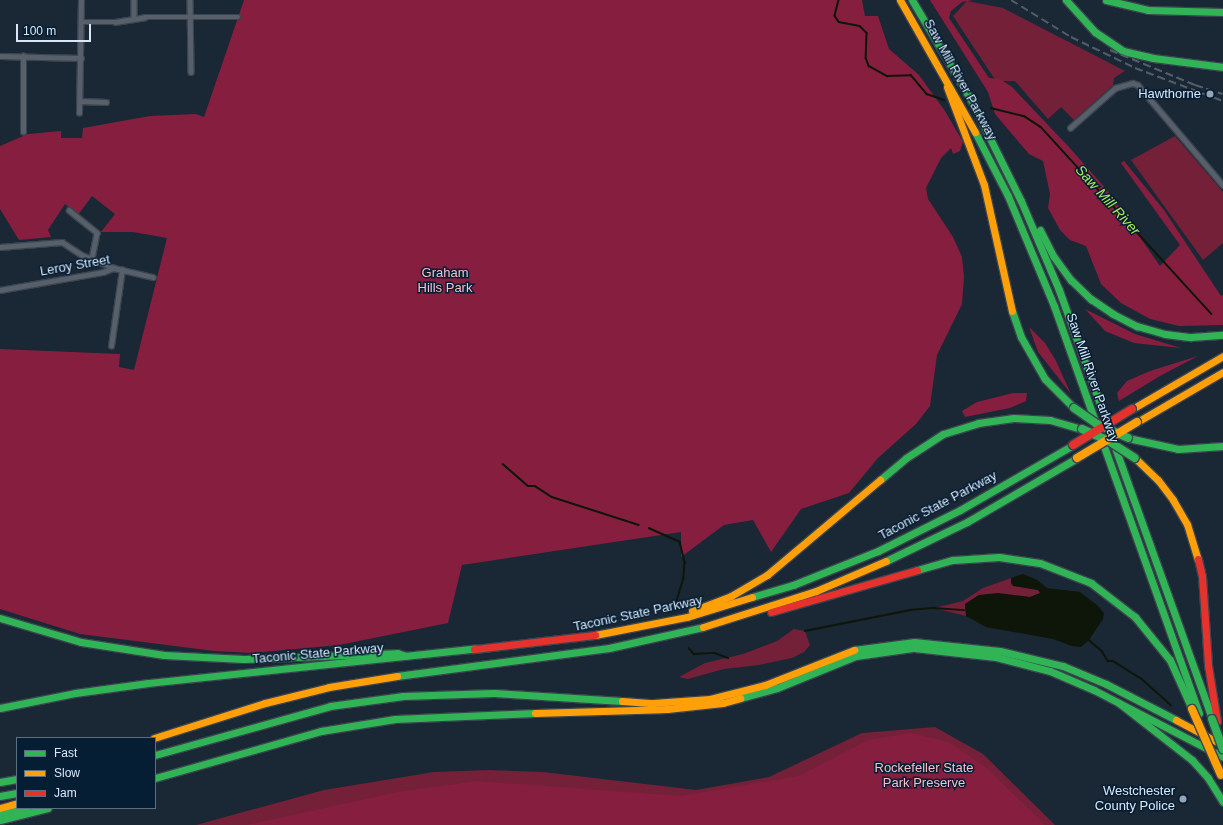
<!DOCTYPE html>
<style>
body{margin:0}
#map{position:relative;width:1223px;height:825px;overflow:hidden;background:#1a2734;font-family:Arial,sans-serif}
div>[style]{position:absolute}
.green>*{inset:0;background:#742039}
.forest>*{inset:0;background:#861f3f}
.water>*{inset:0;background:#0d1609}
.stream>*{height:1.5px;margin:-0.75px;padding:0 0.75px;transform-origin:0.75px;border-radius:0.75px;background:#0d1609}
.roads{filter:drop-shadow(1px 0 #3a444f) drop-shadow(-1px 0 #3a444f) drop-shadow(0 1px #3a444f) drop-shadow(0 -1px #3a444f)}
.street>*{height:4.5px;margin:-2.25px;padding:0 2.25px;transform-origin:2.25px;border-radius:2.25px;background:#565f6a}
.fast>*{height:7px;margin:-3.5px;padding:0 3.5px;transform-origin:3.5px;border-radius:3.5px;background:#30b455}
.slow>*{height:7px;margin:-3.5px;padding:0 3.5px;transform-origin:3.5px;border-radius:3.5px;background:#ff9f0a}
.jam>*{height:7px;margin:-3.5px;padding:0 3.5px;transform-origin:3.5px;border-radius:3.5px;background:#e5322d}
.rail>*{height:1.5px;margin-top:-0.75px;transform-origin:0;background:repeating-linear-gradient(90deg,#535d67 0 8px,transparent 0 12px)}
.bridges{filter:drop-shadow(1px 0 #3a444f) drop-shadow(-1px 0 #3a444f) drop-shadow(0 1px #3a444f) drop-shadow(0 -1px #3a444f)}
.fast-bridge>*{height:8px;margin:-4px;padding:0 4px;transform-origin:4px;border-radius:4px;background:#30b455}
.slow-bridge>*{height:8px;margin:-4px;padding:0 4px;transform-origin:4px;border-radius:4px;background:#ff9f0a}
.jam-bridge>*{height:8px;margin:-4px;padding:0 4px;transform-origin:4px;border-radius:4px;background:#e5322d}
.dots>*{width:11px;height:11px;translate:-50% -50%;box-sizing:border-box;border:2px solid #061e34;border-radius:50%}
span{translate:-50% -50%;white-space:nowrap;text-align:center;line-height:1.15;-webkit-text-stroke:3px #061e34;paint-order:stroke}
.street-label{font-size:13px;color:#d9e8f8}
.poi-label{font-size:13px;color:#d9e8f8}
.right{translate:-100% -50%;text-align:right}
.park-label{font-size:13px;color:#febec7}
.water-label{font-size:14px;color:#aae958;font-style:italic}
.legend{position:absolute;left:16px;top:737px;width:140px;height:72px;box-sizing:border-box;background:#061e34;border:1px solid #5a6f82;margin:0;padding:5px 7px;list-style:none;font-size:12px;color:#d9e8f8}
.legend li{display:flex;align-items:center;gap:8px;height:20px}
.legend b{width:20px;border:1px solid #5a6f82}
.scale{position:absolute;left:16px;top:24px;width:75px;height:18px;box-sizing:border-box;border:2px solid #d9e8f8;border-top:0;padding-left:5px;font-size:12px;line-height:14px;white-space:nowrap;color:#d9e8f8;-webkit-text-stroke:3px #061e34;paint-order:stroke}
</style>
<div id="map">
<div class="green">
<div style="clip-path:polygon(967px 1px,1003px 8px,1125px 71px,1114px 78px,1113px 85px,1074px 120px,1061px 107px,1048px 119px,1015px 81px,996px 81px,953px 16px)"></div>
<div style="clip-path:polygon(1175px 136px,1223px 192px,1223px 243px,1203px 260px,1131px 160px)"></div>
<div style="clip-path:polygon(1011px 578px,1011px 583px,1038px 590px,1041px 593px,1030px 597px,979px 595px,965px 604px,966px 616px,934px 608px,963px 601px,983px 588px)"></div>
<div style="clip-path:polygon(794px 629px,805px 631px,810px 645px,804px 652px,792px 658px,759px 665px,724px 669px,688px 679px,679px 677px,705px 663px,743px 654px,777px 641px)"></div>
<div style="clip-path:polygon(935px 727px,983px 754px,1055px 825px,196px 825px,324px 790px,434px 772px,488px 770px,543px 772px,696px 790px,769px 777px,862px 733px)"></div>
</div>
<div class="forest">
<div style="clip-path:polygon(244px 0,862px 0,865px 16px,878px 16px,889px 49px,919px 75px,945px 111px,963px 142px,960px 151px,953px 154px,951px 148px,941px 158px,926px 188px,928px 199px,953px 237px,962px 257px,964px 277px,962px 304px,937px 355px,930px 406px,916px 424px,878px 458px,849px 493px,801px 509px,771px 552px,753px 520px,724px 525px,681px 557px,681px 532px,462px 565px,448px 623px,339px 645px,252px 653px,214px 651px,80px 634px,0 609px,0 349px,120px 354px,119px 367px,134px 370px,167px 238px,133px 232px,101px 232px,115px 214px,92px 196px,78px 215px,65px 204px,48px 230px,51px 237px,19px 240px,0 209px,0 146px,28px 134px,61px 131px,61px 138px,82px 138px,83px 128px,150px 116px,196px 114px,204px 117px)"></div>
<div style="clip-path:polygon(930px 0,973px 0,962px 2px,951px 11px,949px 18px,989px 78px,1000px 79px,1012px 87px,1068px 146px,1107px 190px,1160px 266px,1180px 245px,1121px 163px,1124px 161px,1164px 210px,1221px 296px,1223px 295px,1223px 325px,1179px 326px,1150px 319px,1121px 303px,1101px 284px,1086px 246px,1070px 240px,1060px 230px,1048px 208px,1050px 194px,1043px 161px,1029px 154px,995px 114px,988px 92px)"></div>
<div style="clip-path:polygon(1085px 309px,1135px 334px,1181px 348px,1134px 343px,1105px 331px)"></div>
<div style="clip-path:polygon(1029px 327px,1045px 343px,1055px 359px,1071px 394px,1038px 352px)"></div>
<div style="clip-path:polygon(1198px 356px,1160px 376px,1119px 401px,1117px 393px,1127px 381px,1150px 371px)"></div>
<div style="clip-path:polygon(1013px 393px,1027px 393px,1026px 401px,1010px 408px,965px 417px,962px 411px,977px 402px)"></div>
<div style="clip-path:polygon(910px 733px,948px 742px,987px 768px,1045px 825px,247px 825px,397px 792px,478px 781px,680px 796px,799px 776px,868px 740px)"></div>
</div>
<div class="water">
<div style="clip-path:polygon(1023px 574px,1037px 580px,1047px 588px,1080px 592px,1098px 606px,1104px 613px,1103px 619px,1089px 640px,1081px 647px,1072px 646px,1053px 639px,986px 627px,966px 616px,965px 604px,979px 595px,998px 593px,1030px 597px,1040px 593px,1038px 590px,1013px 586px,1011px 583px,1011px 578px)"></div>
</div>
<div class="stream">
<div style="left:839px;top:0;width:16px;rotate:104deg"></div>
<div style="left:835px;top:16px;width:7px;rotate:56deg"></div>
<div style="left:839px;top:22px;width:21px;rotate:11deg"></div>
<div style="left:860px;top:26px;width:10px;rotate:45deg"></div>
<div style="left:867px;top:33px;width:25px;rotate:92deg"></div>
<div style="left:866px;top:58px;width:9px;rotate:69deg"></div>
<div style="left:869px;top:66px;width:21px;rotate:29deg"></div>
<div style="left:887px;top:76px;width:24px;rotate:-2deg"></div>
<div style="left:911px;top:75px;width:25px;rotate:50deg"></div>
<div style="left:927px;top:94px;width:18px;rotate:19deg"></div>
<div style="left:991px;top:108px;width:34px;rotate:14deg"></div>
<div style="left:1024px;top:116px;width:20px;rotate:33deg"></div>
<div style="left:1041px;top:127px;width:253px;rotate:47.6deg"></div>
<div style="left:503px;top:464px;width:33px;rotate:41deg"></div>
<div style="left:528px;top:486px;width:7px"></div>
<div style="left:535px;top:486px;width:20px;rotate:33deg"></div>
<div style="left:552px;top:497px;width:91px;rotate:17.8deg"></div>
<div style="left:649px;top:528px;width:34px;rotate:24deg"></div>
<div style="left:680px;top:542px;width:21px;rotate:76deg"></div>
<div style="left:685px;top:562px;width:16px;rotate:94deg"></div>
<div style="left:684px;top:578px;width:31px;rotate:107deg"></div>
<div style="left:805px;top:631px;width:107px;rotate:-11.3deg"></div>
<div style="left:910px;top:610px;width:24px;rotate:-5deg"></div>
<div style="left:934px;top:608px;width:30px;rotate:4deg"></div>
<div style="left:1089px;top:640px;width:17px;rotate:40deg"></div>
<div style="left:1102px;top:651px;width:12px;rotate:59deg"></div>
<div style="left:1108px;top:661px;width:5px"></div>
<div style="left:1113px;top:661px;width:34px;rotate:32deg"></div>
<div style="left:1142px;top:679px;width:39px;rotate:42deg"></div>
<div style="left:689px;top:648px;width:8px;rotate:50deg"></div>
<div style="left:694px;top:654px;width:21px;rotate:-3deg"></div>
<div style="left:715px;top:653px;width:14px;rotate:21deg"></div>
</div>
<div class="roads">
<div class="street">
<div style="left:134px;top:0;width:18px;rotate:90deg"></div>
<div style="left:190px;top:0;width:72px;rotate:89.2deg"></div>
<div style="left:81px;top:22px;width:34px"></div>
<div style="left:115px;top:22px;width:30px;rotate:-9deg"></div>
<div style="left:145px;top:17px;width:93px"></div>
<div style="left:0;top:56px;width:81px;rotate:1.4deg"></div>
<div style="left:80px;top:101px;width:26px;rotate:2deg"></div>
<div style="left:79px;top:113px;width:113px;rotate:-89deg"></div>
<div style="left:1070px;top:128px;width:60px;rotate:-41.6deg"></div>
<div style="left:1115px;top:88px;width:18px;rotate:-16deg"></div>
<div style="left:1132px;top:83px;width:6px;rotate:18deg"></div>
<div style="left:1138px;top:85px;width:131px;rotate:49.6deg"></div>
<div style="left:23px;top:132px;width:76px;rotate:-90deg"></div>
<div style="left:69px;top:210px;width:36px;rotate:39deg"></div>
<div style="left:97px;top:233px;width:26px;rotate:101deg"></div>
<div style="left:0;top:247px;width:62px;rotate:-4.6deg"></div>
<div style="left:62px;top:242px;width:24px;rotate:33deg"></div>
<div style="left:82px;top:255px;width:35px;rotate:22deg"></div>
<div style="left:114px;top:268px;width:40px;rotate:13deg"></div>
<div style="left:0;top:290px;width:105px;rotate:-9.9deg"></div>
<div style="left:103px;top:272px;width:12px;rotate:-20deg"></div>
<div style="left:111px;top:346px;width:77px;rotate:-81.8deg"></div>
</div>
<div class="fast">
<div style="left:912px;top:0;width:118px;rotate:59.5deg"></div>
<div style="left:972px;top:102px;width:110px;rotate:63.7deg"></div>
<div style="left:1021px;top:201px;width:97px;rotate:66.9deg"></div>
<div style="left:1059px;top:290px;width:148px;rotate:70.2deg"></div>
<div style="left:1066px;top:0;width:43px;rotate:47.8deg"></div>
<div style="left:1095px;top:32px;width:34px;rotate:34deg"></div>
<div style="left:1123px;top:51px;width:31px;rotate:13deg"></div>
<div style="left:1153px;top:58px;width:71px;rotate:7.3deg"></div>
<div style="left:1106px;top:0;width:43px;rotate:13.4deg"></div>
<div style="left:1148px;top:10px;width:75px;rotate:1.5deg"></div>
<div style="left:975px;top:132px;width:72px;rotate:62.7deg"></div>
<div style="left:1008px;top:196px;width:119px;rotate:67.3deg"></div>
<div style="left:1054px;top:306px;width:128px;rotate:70.4deg"></div>
<div style="left:1040px;top:230px;width:30px;rotate:63deg"></div>
<div style="left:1054px;top:257px;width:29px;rotate:54deg"></div>
<div style="left:1071px;top:280px;width:28px;rotate:44deg"></div>
<div style="left:1091px;top:299px;width:27px;rotate:34deg"></div>
<div style="left:1113px;top:314px;width:27px;rotate:27deg"></div>
<div style="left:1137px;top:326px;width:29px;rotate:16deg"></div>
<div style="left:1165px;top:334px;width:26px;rotate:7deg"></div>
<div style="left:1191px;top:337px;width:32px;rotate:-4deg"></div>
<div style="left:1012px;top:311px;width:28px;rotate:71deg"></div>
<div style="left:1021px;top:337px;width:48px;rotate:60.3deg"></div>
<div style="left:1045px;top:379px;width:41px;rotate:45deg"></div>
<div style="left:1101px;top:438px;width:292px;rotate:70.4deg"></div>
<div style="left:1128px;top:438px;width:51px;rotate:12.4deg"></div>
<div style="left:1178px;top:449px;width:45px;rotate:-3.8deg"></div>
<div style="left:1113px;top:442px;width:294px;rotate:70.3deg"></div>
<div style="left:880px;top:480px;width:34px;rotate:-40deg"></div>
<div style="left:906px;top:458px;width:44px;rotate:-33deg"></div>
<div style="left:943px;top:434px;width:37px;rotate:-17deg"></div>
<div style="left:978px;top:423px;width:36px;rotate:-8deg"></div>
<div style="left:1014px;top:418px;width:36px;rotate:3deg"></div>
<div style="left:1050px;top:420px;width:33px;rotate:16deg"></div>
<div style="left:886px;top:561px;width:90px;rotate:-25.7deg"></div>
<div style="left:967px;top:522px;width:127px;rotate:-30.2deg"></div>
<div style="left:917px;top:570px;width:37px;rotate:-16deg"></div>
<div style="left:953px;top:560px;width:46px;rotate:-3.7deg"></div>
<div style="left:999px;top:557px;width:41px;rotate:8.3deg"></div>
<div style="left:1040px;top:563px;width:55px;rotate:21.4deg"></div>
<div style="left:1091px;top:583px;width:56px;rotate:37.7deg"></div>
<div style="left:1135px;top:617px;width:55px;rotate:50.9deg"></div>
<div style="left:1170px;top:660px;width:54px;rotate:65.8deg"></div>
<div style="left:752px;top:597px;width:43px;rotate:-16.3deg"></div>
<div style="left:793px;top:585px;width:92px;rotate:-21.8deg"></div>
<div style="left:878px;top:551px;width:92px;rotate:-26.6deg"></div>
<div style="left:960px;top:510px;width:130px;rotate:-29.9deg"></div>
<div style="left:0;top:618px;width:84px;rotate:16.5deg"></div>
<div style="left:81px;top:642px;width:84px;rotate:8.9deg"></div>
<div style="left:164px;top:655px;width:80px;rotate:2.9deg"></div>
<div style="left:244px;top:659px;width:153px;rotate:-2.2deg"></div>
<div style="left:397px;top:653px;width:9px;rotate:18deg"></div>
<div style="left:854px;top:650px;width:61px;rotate:-7.6deg"></div>
<div style="left:914px;top:642px;width:86px;rotate:6deg"></div>
<div style="left:1000px;top:651px;width:65px;rotate:13.4deg"></div>
<div style="left:1063px;top:666px;width:47px;rotate:22.7deg"></div>
<div style="left:1106px;top:684px;width:79px;rotate:27.2deg"></div>
<div style="left:397px;top:676px;width:214px;rotate:-7.5deg"></div>
<div style="left:609px;top:648px;width:96px;rotate:-12.6deg"></div>
<div style="left:740px;top:698px;width:38px;rotate:-15deg"></div>
<div style="left:777px;top:688px;width:85px;rotate:-22.1deg"></div>
<div style="left:856px;top:656px;width:59px;rotate:-7.9deg"></div>
<div style="left:914px;top:648px;width:82px;rotate:6.3deg"></div>
<div style="left:996px;top:657px;width:56px;rotate:14.5deg"></div>
<div style="left:1050px;top:671px;width:48px;rotate:23.4deg"></div>
<div style="left:1094px;top:690px;width:145px;rotate:27.4deg"></div>
<div style="left:1119px;top:703px;width:93px;rotate:38deg"></div>
<div style="left:1192px;top:760px;width:24px;rotate:48deg"></div>
<div style="left:1208px;top:778px;width:28px;rotate:58deg"></div>
<div style="left:0;top:708px;width:76px;rotate:-11.3deg"></div>
<div style="left:75px;top:693px;width:74px;rotate:-7.8deg"></div>
<div style="left:148px;top:683px;width:328px;rotate:-6deg"></div>
<div style="left:155px;top:755px;width:182px;rotate:-15.6deg"></div>
<div style="left:330px;top:706px;width:74px;rotate:-7.8deg"></div>
<div style="left:403px;top:696px;width:91px;rotate:-1.9deg"></div>
<div style="left:494px;top:693px;width:128px;rotate:3.6deg"></div>
<div style="left:155px;top:778px;width:173px;rotate:-15.8deg"></div>
<div style="left:321px;top:731px;width:75px;rotate:-9.2deg"></div>
<div style="left:395px;top:719px;width:140px;rotate:-2.5deg"></div>
<div style="left:0;top:782px;width:17px;rotate:-10deg"></div>
<div style="left:0;top:796px;width:17px;rotate:-10deg"></div>
<div style="left:0;top:814px;width:27px;rotate:-13deg"></div>
<div style="left:0;top:820px;width:49px;rotate:-14deg"></div>
</div>
<div class="slow">
<div style="left:900px;top:0;width:152px;rotate:60.4deg"></div>
<div style="left:947px;top:87px;width:105px;rotate:69.3deg"></div>
<div style="left:984px;top:185px;width:129px;rotate:77.5deg"></div>
<div style="left:1132px;top:409px;width:105px;rotate:-30.2deg"></div>
<div style="left:1137px;top:422px;width:99px;rotate:-30.2deg"></div>
<div style="left:1135px;top:458px;width:32px;rotate:44deg"></div>
<div style="left:1158px;top:480px;width:25px;rotate:53deg"></div>
<div style="left:1173px;top:500px;width:28px;rotate:60deg"></div>
<div style="left:1187px;top:524px;width:37px;rotate:73deg"></div>
<div style="left:692px;top:611px;width:42px;rotate:-21deg"></div>
<div style="left:731px;top:596px;width:42px;rotate:-30.3deg"></div>
<div style="left:767px;top:575px;width:148px;rotate:-40.1deg"></div>
<div style="left:703px;top:627px;width:119px;rotate:-17.7deg"></div>
<div style="left:816px;top:591px;width:76px;rotate:-23.2deg"></div>
<div style="left:595px;top:635px;width:94px;rotate:-11.1deg"></div>
<div style="left:687px;top:617px;width:68px;rotate:-17.1deg"></div>
<div style="left:622px;top:701px;width:31px;rotate:4deg"></div>
<div style="left:653px;top:703px;width:57px;rotate:-4deg"></div>
<div style="left:710px;top:699px;width:57px;rotate:-14.3deg"></div>
<div style="left:765px;top:685px;width:96px;rotate:-21.5deg"></div>
<div style="left:535px;top:713px;width:132px;rotate:-1.7deg"></div>
<div style="left:667px;top:709px;width:56px;rotate:-6.1deg"></div>
<div style="left:723px;top:703px;width:18px;rotate:-16deg"></div>
<div style="left:1176px;top:720px;width:53px;rotate:28deg"></div>
<div style="left:154px;top:738px;width:116px;rotate:-17.5deg"></div>
<div style="left:265px;top:703px;width:66px;rotate:-14deg"></div>
<div style="left:329px;top:687px;width:69px;rotate:-9.2deg"></div>
<div style="left:0;top:808px;width:18px;rotate:-16deg"></div>
</div>
<div class="jam">
<div style="left:1198px;top:559px;width:17px;rotate:77deg"></div>
<div style="left:1202px;top:576px;width:89px;rotate:86.1deg"></div>
<div style="left:1208px;top:665px;width:57px;rotate:80.9deg"></div>
<div style="left:771px;top:612px;width:152px;rotate:-16deg"></div>
<div style="left:474px;top:649px;width:122px;rotate:-6.6deg"></div>
</div>
</div>
<div class="rail">
<div style="left:1011px;top:0;width:70px;rotate:31.7deg"></div>
<div style="left:1071px;top:37px;width:71px;rotate:25.8deg"></div>
<div style="left:1135px;top:68px;width:94px;rotate:20.6deg"></div>
<div style="left:1110px;top:50px;width:92px;rotate:22.4deg"></div>
<div style="left:1195px;top:85px;width:29px;rotate:18deg"></div>
</div>
<div class="bridges">
<div class="fast-bridge">
<div style="left:1074px;top:408px;width:28px;rotate:35deg"></div>
<div style="left:1097px;top:424px;width:34px;rotate:24deg"></div>
<div style="left:1082px;top:429px;width:27px;rotate:24deg"></div>
<div style="left:1107px;top:440px;width:33px;rotate:33deg"></div>
<div style="left:1212px;top:719px;width:32px;rotate:70deg"></div>
</div>
<div class="slow-bridge">
<div style="left:1077px;top:458px;width:70px;rotate:-31deg"></div>
<div style="left:1192px;top:709px;width:72px;rotate:66.3deg"></div>
</div>
<div class="jam-bridge">
<div style="left:1073px;top:445px;width:69px;rotate:-31.4deg"></div>
</div>
</div>
<div class="dots">
<div style="left:1210px;top:94px;background:#96a4b3"></div>
<div style="left:1183px;top:799px;background:#96a4b3"></div>
</div>
<div class="street-label">
<span style="left:960px;top:80px;rotate:61deg">Saw Mill River Parkway</span>
<span style="left:75px;top:266px;rotate:-10deg">Leroy Street</span>
<span style="left:1092px;top:378px;rotate:71deg">Saw Mill River Parkway</span>
<span style="left:938px;top:506px;rotate:-28deg">Taconic State Parkway</span>
<span style="left:638px;top:614px;rotate:-12deg">Taconic State Parkway</span>
<span style="left:318px;top:654px;rotate:-5deg">Taconic State Parkway</span>
</div>
<div class="poi-label">
<span class="right" style="left:1201px;top:94px">Hawthorne</span>
<span class="right" style="left:1175px;top:799px">Westchester<br>County Police</span>
</div>
<div class="park-label">
<span style="left:445px;top:281px">Graham<br>Hills Park</span>
<span style="left:924px;top:776px">Rockefeller State<br>Park Preserve</span>
</div>
<div class="water-label">
<span style="left:1108px;top:200px;rotate:48deg">Saw Mill River</span>
</div>
<ul class="legend">
<li><b style="height:5px;background:#30b455"></b>Fast</li>
<li><b style="height:5px;background:#ff9f0a"></b>Slow</li>
<li><b style="height:5px;background:#e5322d"></b>Jam</li>
</ul>
<div class="scale">100 m</div>
</div>
